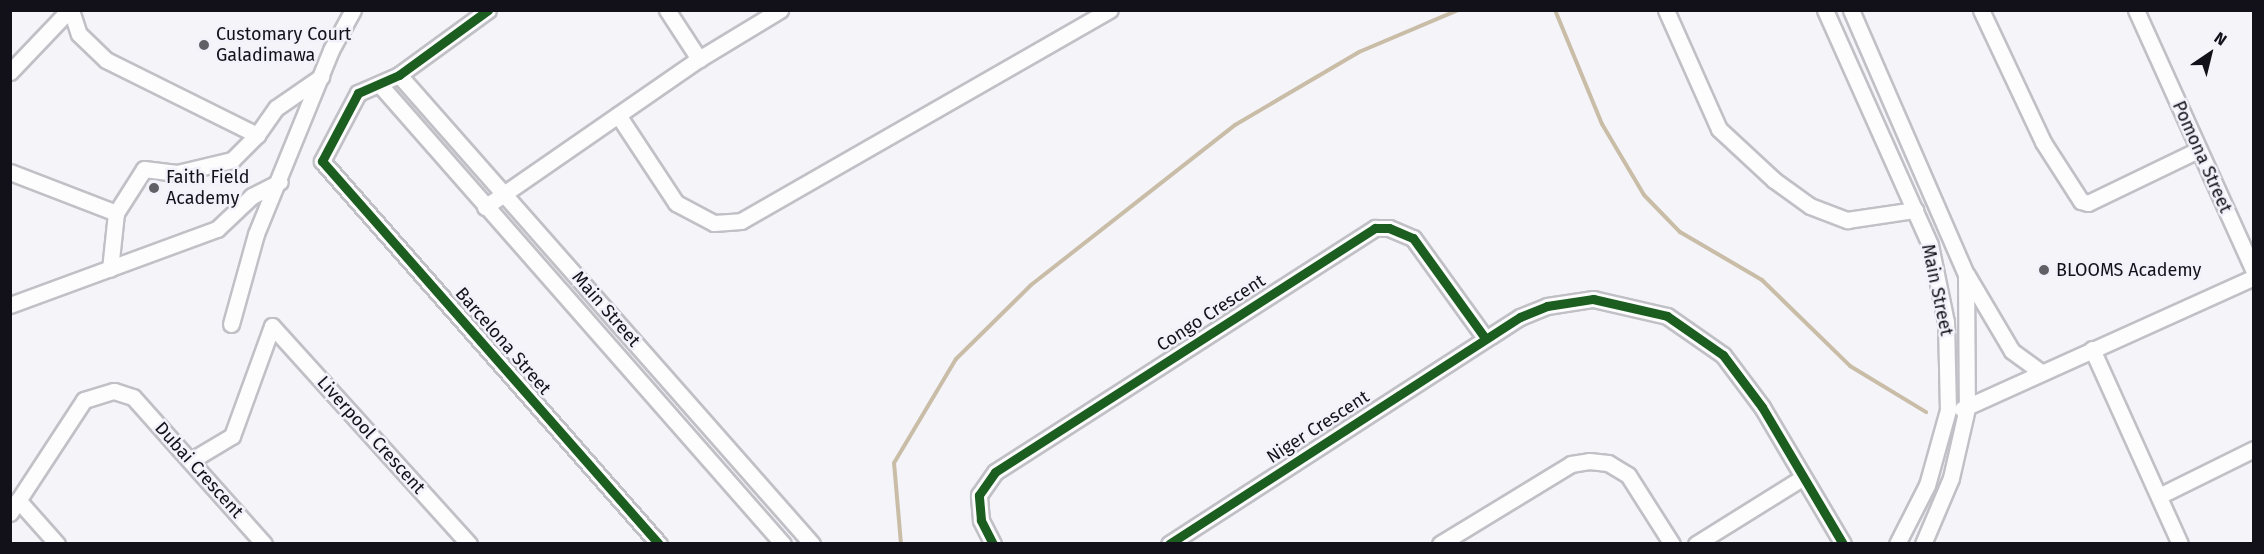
<!DOCTYPE html>
<style>
body{margin:0}
#map{position:relative;width:2264px;height:554px;overflow:hidden;background:#f4f4f9;font-family:"Fira Sans",sans-serif}
div>[style]{position:absolute}
.stream>*{height:4px;margin:-2px;padding:0 2px;transform-origin:2px;border-radius:2px;background:#c9bda7}
.roads{filter:drop-shadow(2px 0 #c1c0c6) drop-shadow(-2px 0 #c1c0c6) drop-shadow(0 2px #c1c0c6) drop-shadow(0 -2px #c1c0c6)}
.minor>*{height:15px;margin:-7.5px;padding:0 7.5px;transform-origin:7.5px;border-radius:7.5px;background:#fdfdfe}
.cycleway>*{height:9px;margin:-4.5px;padding:0 4.5px;transform-origin:4.5px;border-radius:4.5px;background:#1b5e20}
.dots>*{width:16px;height:16px;translate:-50% -50%;box-sizing:border-box;border:3px solid #f3f2fb;border-radius:50%}
span{translate:-50% -50%;white-space:nowrap;text-align:center;line-height:1.15;-webkit-text-stroke:5px #f3f2fb;paint-order:stroke}
.poi-label{font-size:18px;color:#121119}
.left{translate:0 -50%;text-align:left}
.street-label{font-size:18px;color:#121119}
.frame{position:absolute;inset:0;border:12px solid #121119;pointer-events:none}
.north{position:absolute;left:2180px;top:24px;width:60px;height:60px;-webkit-text-stroke:4px #f3f2fb;paint-order:stroke;rotate:35deg;font-size:16px;font-weight:700;line-height:24px;text-align:center;color:#121119}
.north::after{content:'';display:block;margin:auto;width:21px;height:27px;background:#121119;clip-path:polygon(50% 0,100% 100%,50% 72%,0 100%)}
</style>
<div id="map">
<div class="stream">
<div style="left:1555px;top:10px;width:123px;rotate:67.6deg"></div>
<div style="left:1602px;top:124px;width:82px;rotate:59.4deg"></div>
<div style="left:1644px;top:195px;width:52px;rotate:45.8deg"></div>
<div style="left:1680px;top:232px;width:95px;rotate:30.3deg"></div>
<div style="left:1762px;top:280px;width:123px;rotate:44.3deg"></div>
<div style="left:1850px;top:366px;width:89px;rotate:31.2deg"></div>
<div style="left:901px;top:544px;width:81px;rotate:-94.9deg"></div>
<div style="left:894px;top:463px;width:121px;rotate:-59.2deg"></div>
<div style="left:956px;top:359px;width:105px;rotate:-44.6deg"></div>
<div style="left:1031px;top:285px;width:259px;rotate:-38.1deg"></div>
<div style="left:1235px;top:125px;width:144px;rotate:-30.5deg"></div>
<div style="left:1359px;top:52px;width:108px;rotate:-23deg"></div>
</div>
<div class="roads">
<div class="minor">
<div style="left:71px;top:10px;width:25px;rotate:72deg"></div>
<div style="left:79px;top:34px;width:37px;rotate:44deg"></div>
<div style="left:106px;top:60px;width:169px;rotate:26.4deg"></div>
<div style="left:257px;top:135px;width:33px;rotate:-55deg"></div>
<div style="left:276px;top:108px;width:55px;rotate:-34.6deg"></div>
<div style="left:488px;top:10px;width:110px;rotate:143.9deg"></div>
<div style="left:399px;top:75px;width:45px;rotate:156.3deg"></div>
<div style="left:358px;top:93px;width:77px;rotate:117.9deg"></div>
<div style="left:322px;top:161px;width:510px;rotate:48.66deg"></div>
<div style="left:667px;top:10px;width:59px;rotate:56.9deg"></div>
<div style="left:1666px;top:10px;width:130px;rotate:66deg"></div>
<div style="left:1719px;top:129px;width:75px;rotate:42.8deg"></div>
<div style="left:1774px;top:180px;width:44px;rotate:35.8deg"></div>
<div style="left:1810px;top:206px;width:40px;rotate:21deg"></div>
<div style="left:1847px;top:220px;width:69px;rotate:-8.4deg"></div>
<div style="left:1825px;top:10px;width:257px;rotate:65.9deg"></div>
<div style="left:1930px;top:245px;width:79px;rotate:78.3deg"></div>
<div style="left:1946px;top:322px;width:88px;rotate:88.7deg"></div>
<div style="left:1948px;top:410px;width:78px;rotate:105.6deg"></div>
<div style="left:1927px;top:485px;width:66px;rotate:117deg"></div>
<div style="left:1851px;top:10px;width:288px;rotate:66.5deg"></div>
<div style="left:1966px;top:274px;width:134px;rotate:89.6deg"></div>
<div style="left:1967px;top:408px;width:72px;rotate:102.9deg"></div>
<div style="left:1951px;top:478px;width:72px;rotate:113deg"></div>
<div style="left:1981px;top:10px;width:146px;rotate:64.8deg"></div>
<div style="left:2043px;top:142px;width:70px;rotate:57.2deg"></div>
<div style="left:2081px;top:201px;width:7px;rotate:16deg"></div>
<div style="left:2088px;top:203px;width:122px;rotate:-25.7deg"></div>
<div style="left:2136px;top:10px;width:286px;rotate:65.7deg"></div>
<div style="left:10px;top:72px;width:86px;rotate:-46.4deg"></div>
<div style="left:399px;top:75px;width:625px;rotate:48.63deg"></div>
<div style="left:380px;top:85px;width:611px;rotate:48.72deg"></div>
<div style="left:618px;top:115px;width:105px;rotate:56.6deg"></div>
<div style="left:676px;top:203px;width:43px;rotate:27.8deg"></div>
<div style="left:714px;top:223px;width:27px;rotate:-4deg"></div>
<div style="left:741px;top:221px;width:425px;rotate:-29.8deg"></div>
<div style="left:10px;top:172px;width:114px;rotate:21.1deg"></div>
<div style="left:116px;top:213px;width:56px;rotate:96.1deg"></div>
<div style="left:485px;top:207px;width:260px;rotate:-34.7deg"></div>
<div style="left:699px;top:59px;width:95px;rotate:-31.2deg"></div>
<div style="left:116px;top:213px;width:52px;rotate:-57.5deg"></div>
<div style="left:144px;top:169px;width:33px;rotate:7deg"></div>
<div style="left:177px;top:173px;width:57px;rotate:-13.3deg"></div>
<div style="left:232px;top:160px;width:35px;rotate:-45deg"></div>
<div style="left:1967px;top:275px;width:88px;rotate:59.4deg"></div>
<div style="left:2012px;top:351px;width:34px;rotate:36deg"></div>
<div style="left:10px;top:305px;width:221px;rotate:-20.2deg"></div>
<div style="left:217px;top:229px;width:48px;rotate:-43.3deg"></div>
<div style="left:252px;top:196px;width:31px;rotate:-27deg"></div>
<div style="left:231px;top:324px;width:93px;rotate:-74.5deg"></div>
<div style="left:256px;top:234px;width:199px;rotate:-67.8deg"></div>
<div style="left:331px;top:50px;width:46px;rotate:-61.2deg"></div>
<div style="left:2092px;top:349px;width:214px;rotate:65.7deg"></div>
<div style="left:1962px;top:409px;width:320px;rotate:-24.3deg"></div>
<div style="left:190px;top:461px;width:49px;rotate:-30.8deg"></div>
<div style="left:232px;top:436px;width:117px;rotate:-70deg"></div>
<div style="left:272px;top:326px;width:294px;rotate:47.9deg"></div>
<div style="left:2159px;top:496px;width:106px;rotate:-26.3deg"></div>
<div style="left:18px;top:500px;width:59px;rotate:48.4deg"></div>
<div style="left:10px;top:513px;width:135px;rotate:-56.8deg"></div>
<div style="left:84px;top:400px;width:31px;rotate:-17deg"></div>
<div style="left:114px;top:391px;width:20px;rotate:18deg"></div>
<div style="left:133px;top:397px;width:197px;rotate:48.3deg"></div>
<div style="left:993px;top:544px;width:27px;rotate:-117deg"></div>
<div style="left:981px;top:520px;width:25px;rotate:-95deg"></div>
<div style="left:979px;top:495px;width:28px;rotate:-55deg"></div>
<div style="left:995px;top:472px;width:452px;rotate:-32.7deg"></div>
<div style="left:1375px;top:228px;width:14px"></div>
<div style="left:1389px;top:228px;width:26px;rotate:23deg"></div>
<div style="left:1413px;top:238px;width:123px;rotate:54.2deg"></div>
<div style="left:1169px;top:544px;width:418px;rotate:-32.9deg"></div>
<div style="left:1520px;top:317px;width:29px;rotate:-22deg"></div>
<div style="left:1547px;top:306px;width:47px;rotate:-8.7deg"></div>
<div style="left:1593px;top:299px;width:76px;rotate:12.9deg"></div>
<div style="left:1667px;top:316px;width:68px;rotate:34.9deg"></div>
<div style="left:1723px;top:355px;width:65px;rotate:53.1deg"></div>
<div style="left:1762px;top:407px;width:159px;rotate:59.4deg"></div>
<div style="left:1440px;top:544px;width:153px;rotate:-31.4deg"></div>
<div style="left:1571px;top:464px;width:18px;rotate:-9deg"></div>
<div style="left:1589px;top:461px;width:19px;rotate:6deg"></div>
<div style="left:1608px;top:463px;width:23px;rotate:31deg"></div>
<div style="left:1628px;top:475px;width:82px;rotate:57.5deg"></div>
<div style="left:1696px;top:544px;width:125px;rotate:-31.9deg"></div>
</div>
</div>
<div class="cycleway">
<div style="left:488px;top:10px;width:110px;rotate:143.9deg"></div>
<div style="left:399px;top:75px;width:45px;rotate:156.3deg"></div>
<div style="left:358px;top:93px;width:77px;rotate:117.9deg"></div>
<div style="left:322px;top:161px;width:510px;rotate:48.66deg"></div>
<div style="left:993px;top:544px;width:27px;rotate:-117deg"></div>
<div style="left:981px;top:520px;width:25px;rotate:-95deg"></div>
<div style="left:979px;top:495px;width:28px;rotate:-55deg"></div>
<div style="left:995px;top:472px;width:452px;rotate:-32.7deg"></div>
<div style="left:1375px;top:228px;width:14px"></div>
<div style="left:1389px;top:228px;width:26px;rotate:23deg"></div>
<div style="left:1413px;top:238px;width:123px;rotate:54.2deg"></div>
<div style="left:1169px;top:544px;width:418px;rotate:-32.9deg"></div>
<div style="left:1520px;top:317px;width:29px;rotate:-22deg"></div>
<div style="left:1547px;top:306px;width:47px;rotate:-8.7deg"></div>
<div style="left:1593px;top:299px;width:76px;rotate:12.9deg"></div>
<div style="left:1667px;top:316px;width:68px;rotate:34.9deg"></div>
<div style="left:1723px;top:355px;width:65px;rotate:53.1deg"></div>
<div style="left:1762px;top:407px;width:159px;rotate:59.4deg"></div>
</div>
<div class="dots">
<div style="left:204px;top:45px;background:#616067"></div>
<div style="left:154px;top:188px;background:#616067"></div>
<div style="left:2044px;top:270px;background:#616067"></div>
</div>
<div class="poi-label">
<span class="left" style="left:216px;top:45px">Customary Court<br>Galadimawa</span>
<span class="left" style="left:166px;top:188px">Faith Field<br>Academy</span>
<span class="left" style="left:2056px;top:270px">BLOOMS Academy</span>
</div>
<div class="street-label">
<span style="left:2202px;top:157px;rotate:66deg">Pomona Street</span>
<span style="left:1937px;top:290px;rotate:78deg">Main Street</span>
<span style="left:606px;top:309px;rotate:49deg">Main Street</span>
<span style="left:1211px;top:313px;rotate:-33deg">Congo Crescent</span>
<span style="left:503px;top:341px;rotate:49deg">Barcelona Street</span>
<span style="left:1318px;top:427px;rotate:-33deg">Niger Crescent</span>
<span style="left:371px;top:435px;rotate:48deg">Liverpool Crescent</span>
<span style="left:199px;top:470px;rotate:48deg">Dubai Crescent</span>
</div>
<div class="frame"></div>
<div class="north">N</div>
</div>
